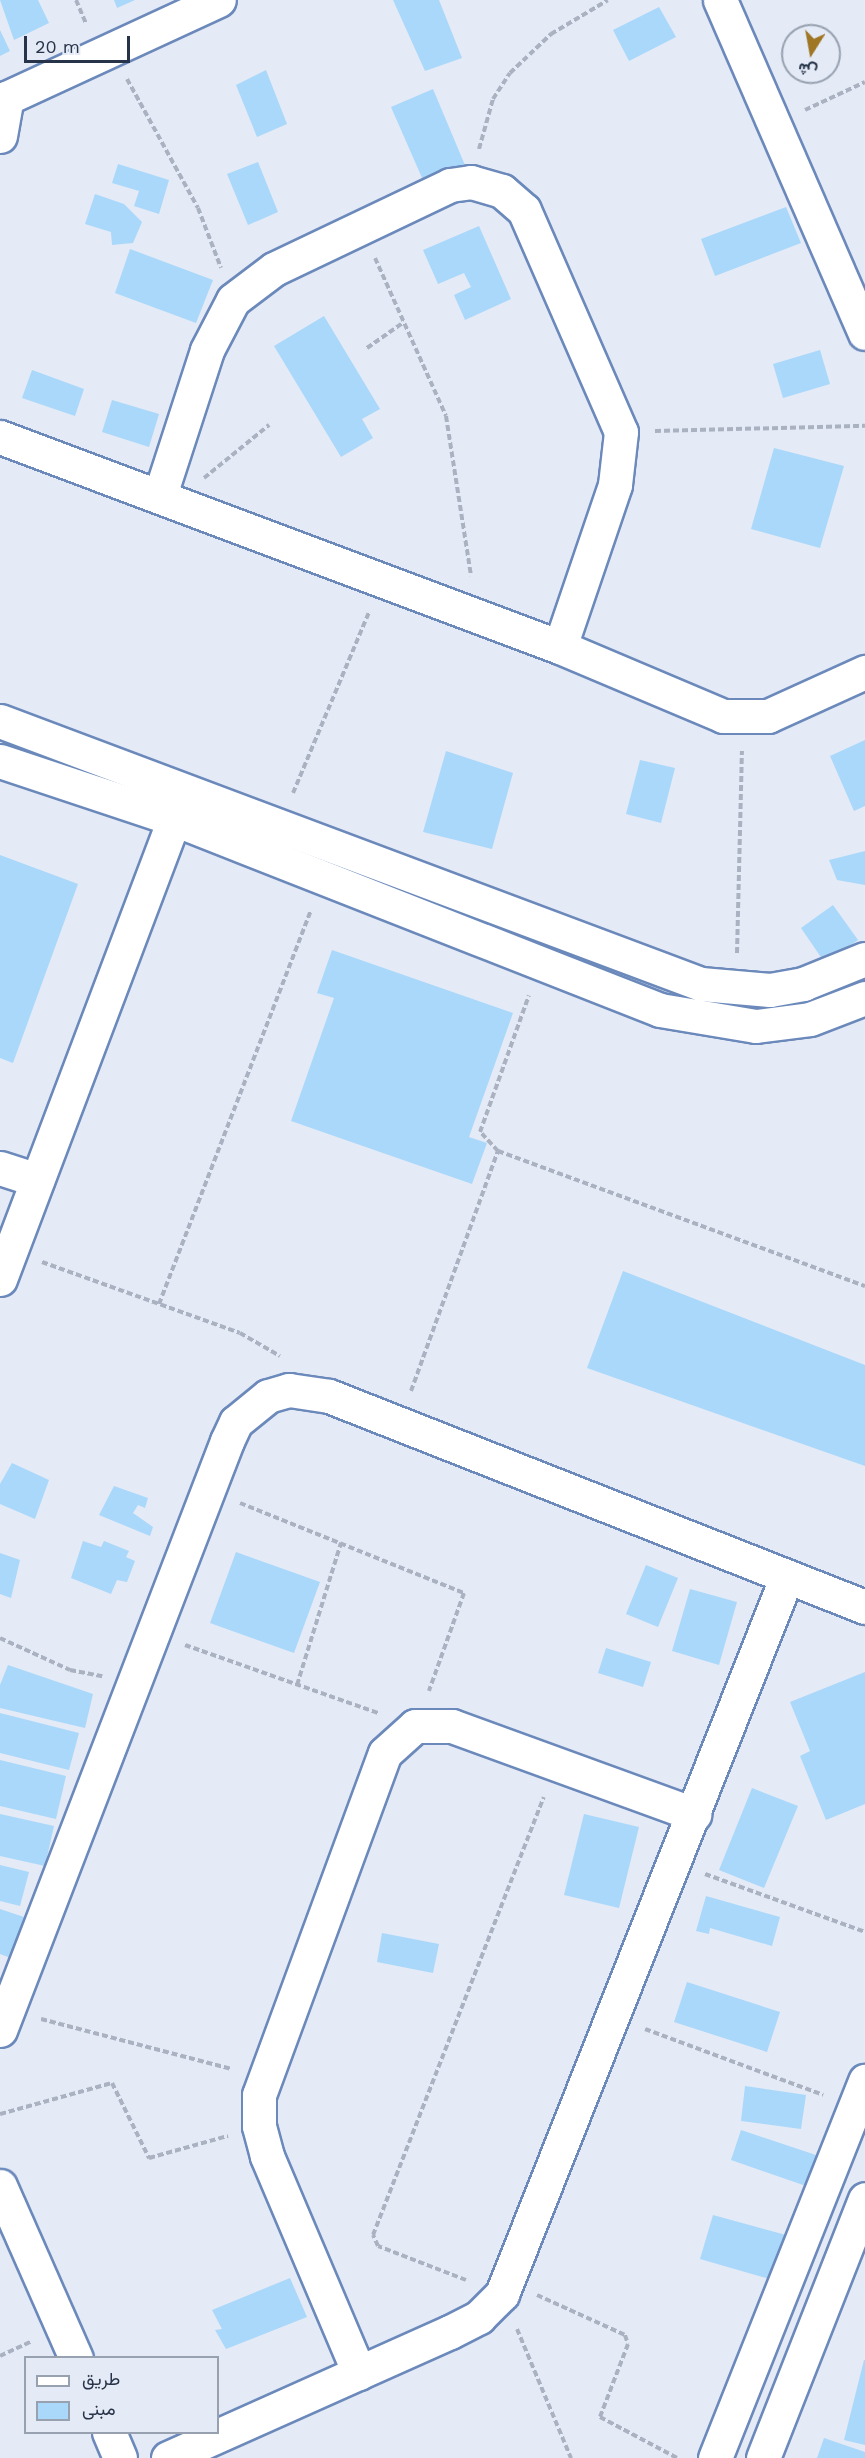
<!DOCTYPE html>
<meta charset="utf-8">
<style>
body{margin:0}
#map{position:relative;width:865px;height:2458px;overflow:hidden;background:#e4eaf6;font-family:"Work Sans",Vazirmatn,sans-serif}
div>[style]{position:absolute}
.building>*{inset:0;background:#aad8fa}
.path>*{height:4px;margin-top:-2px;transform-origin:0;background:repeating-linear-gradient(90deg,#aab2c1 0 6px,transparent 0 9px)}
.roads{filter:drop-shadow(2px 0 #6b89bb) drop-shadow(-2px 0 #6b89bb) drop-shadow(0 2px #6b89bb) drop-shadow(0 -2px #6b89bb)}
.minor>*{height:33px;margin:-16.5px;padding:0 16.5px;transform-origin:16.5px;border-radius:16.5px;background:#fff}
span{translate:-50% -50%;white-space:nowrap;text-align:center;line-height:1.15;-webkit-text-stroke:5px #e4eaf6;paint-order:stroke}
.legend{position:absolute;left:24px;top:2356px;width:195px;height:78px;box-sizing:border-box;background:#e4eaf6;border:2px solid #98a1b0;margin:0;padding:8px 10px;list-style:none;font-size:18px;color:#263348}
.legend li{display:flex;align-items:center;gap:12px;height:30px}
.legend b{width:30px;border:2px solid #98a1b0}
.north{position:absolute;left:781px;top:24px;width:60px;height:60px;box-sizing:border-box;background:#e4eaf6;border:2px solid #98a1b0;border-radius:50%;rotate:191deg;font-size:16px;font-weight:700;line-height:24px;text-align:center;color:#263348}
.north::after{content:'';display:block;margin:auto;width:21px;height:27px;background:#9f7624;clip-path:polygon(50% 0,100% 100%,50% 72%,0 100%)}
.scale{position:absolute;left:24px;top:36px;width:106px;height:27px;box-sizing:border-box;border:3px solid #263348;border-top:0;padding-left:8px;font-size:18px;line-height:21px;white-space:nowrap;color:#263348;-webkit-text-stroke:4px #e4eaf6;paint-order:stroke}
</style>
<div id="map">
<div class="building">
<div style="clip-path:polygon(0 0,38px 0,49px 23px,14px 40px)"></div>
<div style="clip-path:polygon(114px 0,135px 0,117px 8px)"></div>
<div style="clip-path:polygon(393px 0,439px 0,462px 58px,425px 71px)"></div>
<div style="clip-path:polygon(659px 7px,676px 37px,629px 61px,613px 30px)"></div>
<div style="clip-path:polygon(0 30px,10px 51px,0 56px)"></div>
<div style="clip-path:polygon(266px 70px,287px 124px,257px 137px,236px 85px)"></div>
<div style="clip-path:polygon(433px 89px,467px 170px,426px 187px,391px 107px)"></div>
<div style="clip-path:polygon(258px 162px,278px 212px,248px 225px,227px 174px)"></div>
<div style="clip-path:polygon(118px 164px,169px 180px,159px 214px,134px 206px,139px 191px,112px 183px)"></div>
<div style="clip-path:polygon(95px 194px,124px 204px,142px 222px,133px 243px,112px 245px,111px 232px,85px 224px)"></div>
<div style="clip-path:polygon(786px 207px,801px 243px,715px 276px,701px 239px)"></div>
<div style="clip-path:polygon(479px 226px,511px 299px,465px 320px,454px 295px,471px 287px,464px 273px,438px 284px,423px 250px)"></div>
<div style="clip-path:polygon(130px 249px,213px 280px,196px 323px,115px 293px)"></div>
<div style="clip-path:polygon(324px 316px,380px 409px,362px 419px,373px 438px,341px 457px,274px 346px)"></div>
<div style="clip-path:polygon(820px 350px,830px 384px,783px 398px,773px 364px)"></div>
<div style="clip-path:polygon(32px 370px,84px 389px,75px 416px,22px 398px)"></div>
<div style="clip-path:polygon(112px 400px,159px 414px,149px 447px,102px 432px)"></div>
<div style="clip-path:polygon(774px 448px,844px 466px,820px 548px,751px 529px)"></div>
<div style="clip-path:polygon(865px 740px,865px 806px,854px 811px,830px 756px)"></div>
<div style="clip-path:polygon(446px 751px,513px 773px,492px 849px,423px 832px)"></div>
<div style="clip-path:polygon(640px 760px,675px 768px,661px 823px,626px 814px)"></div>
<div style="clip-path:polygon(865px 851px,865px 885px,837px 880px,829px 860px)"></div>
<div style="clip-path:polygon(0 855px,78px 884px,13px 1063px,0 1058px)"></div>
<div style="clip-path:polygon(833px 905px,858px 940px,825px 963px,801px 928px)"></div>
<div style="clip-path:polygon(332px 950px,513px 1013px,469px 1137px,487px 1143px,472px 1184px,291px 1121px,334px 998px,317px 993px)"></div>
<div style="clip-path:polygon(623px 1271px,865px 1365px,865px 1466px,587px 1368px)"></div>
<div style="clip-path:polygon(12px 1463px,49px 1480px,35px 1519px,0 1504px,0 1484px)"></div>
<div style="clip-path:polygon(114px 1486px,148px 1498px,145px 1508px,138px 1505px,133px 1513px,153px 1527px,150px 1536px,99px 1515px)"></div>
<div style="clip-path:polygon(83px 1541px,101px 1547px,104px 1541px,129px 1551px,126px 1557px,135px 1561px,127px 1582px,117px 1580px,111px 1594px,71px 1578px)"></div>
<div style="clip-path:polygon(236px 1552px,320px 1582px,294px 1653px,210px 1623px)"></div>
<div style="clip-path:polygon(0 1553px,20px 1560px,11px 1598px,0 1594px)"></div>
<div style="clip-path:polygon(646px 1565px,678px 1578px,658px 1627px,626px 1614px)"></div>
<div style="clip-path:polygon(690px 1589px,737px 1602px,719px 1665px,672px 1651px)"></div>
<div style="clip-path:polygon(606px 1648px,651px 1662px,643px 1687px,598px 1673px)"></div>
<div style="clip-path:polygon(8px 1665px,93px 1694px,85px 1728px,0 1708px,0 1685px)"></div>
<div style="clip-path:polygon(865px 1672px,865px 1804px,826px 1820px,800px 1756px,810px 1751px,790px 1702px)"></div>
<div style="clip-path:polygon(0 1713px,79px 1733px,69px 1770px,0 1753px)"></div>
<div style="clip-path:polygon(0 1760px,66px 1776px,56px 1819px,0 1806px)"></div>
<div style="clip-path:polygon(752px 1788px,798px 1806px,764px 1888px,719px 1870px)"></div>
<div style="clip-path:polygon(0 1814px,54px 1826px,45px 1866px,0 1856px)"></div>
<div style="clip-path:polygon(584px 1814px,639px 1827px,619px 1908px,564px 1895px)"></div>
<div style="clip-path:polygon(0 1865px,29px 1872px,20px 1906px,0 1901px)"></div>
<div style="clip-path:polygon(706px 1896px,780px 1917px,772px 1946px,710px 1928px,709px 1934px,696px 1931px)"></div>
<div style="clip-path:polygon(0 1909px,24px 1917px,11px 1958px,0 1954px)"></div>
<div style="clip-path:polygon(382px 1933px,439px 1944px,433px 1973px,377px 1962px)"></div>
<div style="clip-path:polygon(687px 1982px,780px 2012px,767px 2052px,674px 2022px)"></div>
<div style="clip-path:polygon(745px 2086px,806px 2095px,801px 2129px,741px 2121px)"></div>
<div style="clip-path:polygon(741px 2130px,816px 2155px,806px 2186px,731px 2160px)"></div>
<div style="clip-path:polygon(713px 2215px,786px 2235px,773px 2280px,700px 2259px)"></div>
<div style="clip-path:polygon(290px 2278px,307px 2317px,226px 2349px,215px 2330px,222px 2329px,212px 2310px)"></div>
<div style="clip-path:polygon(864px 2360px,865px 2360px,865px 2445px,844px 2440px)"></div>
<div style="clip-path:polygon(824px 2438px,865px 2452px,865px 2458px,817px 2458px)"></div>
</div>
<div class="path">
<div style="left:76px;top:0;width:26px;rotate:67deg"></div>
<div style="left:127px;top:79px;width:147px;rotate:61.2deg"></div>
<div style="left:198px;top:208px;width:64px;rotate:69deg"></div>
<div style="left:805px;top:110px;width:66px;rotate:-25deg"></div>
<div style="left:479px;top:149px;width:52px;rotate:-74.4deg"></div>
<div style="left:493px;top:99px;width:31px;rotate:-57deg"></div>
<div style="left:510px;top:73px;width:57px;rotate:-43.6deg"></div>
<div style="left:551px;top:34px;width:66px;rotate:-30.8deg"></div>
<div style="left:375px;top:258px;width:173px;rotate:65.8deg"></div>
<div style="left:446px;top:416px;width:162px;rotate:81.1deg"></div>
<div style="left:367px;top:348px;width:45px;rotate:-35.1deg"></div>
<div style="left:655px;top:431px;width:210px;rotate:-1.4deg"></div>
<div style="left:204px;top:478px;width:84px;rotate:-39.2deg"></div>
<div style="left:293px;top:793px;width:196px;rotate:-67.2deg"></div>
<div style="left:737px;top:953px;width:202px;rotate:-88.6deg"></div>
<div style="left:498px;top:1151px;width:391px;rotate:20.2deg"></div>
<div style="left:42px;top:1262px;width:210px;rotate:19.7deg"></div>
<div style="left:240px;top:1333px;width:46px;rotate:29.9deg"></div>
<div style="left:159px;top:1304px;width:421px;rotate:-68.9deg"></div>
<div style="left:411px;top:1391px;width:255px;rotate:-70.1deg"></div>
<div style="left:498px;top:1151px;width:26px;rotate:-133deg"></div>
<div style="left:480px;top:1132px;width:145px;rotate:-70.3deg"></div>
<div style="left:240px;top:1503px;width:241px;rotate:21.9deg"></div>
<div style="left:464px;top:1593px;width:104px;rotate:109.7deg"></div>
<div style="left:0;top:1638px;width:77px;rotate:24.6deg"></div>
<div style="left:70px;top:1670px;width:33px;rotate:11deg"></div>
<div style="left:185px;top:1645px;width:205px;rotate:19.4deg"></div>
<div style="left:297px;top:1685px;width:149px;rotate:-72.8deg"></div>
<div style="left:705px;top:1874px;width:170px;rotate:19.9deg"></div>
<div style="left:41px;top:2019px;width:196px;rotate:14.7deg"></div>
<div style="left:645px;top:2029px;width:190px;rotate:20.3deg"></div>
<div style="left:0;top:2114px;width:116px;rotate:-15.5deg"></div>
<div style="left:112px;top:2083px;width:84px;rotate:63.7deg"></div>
<div style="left:149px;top:2158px;width:82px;rotate:-15.6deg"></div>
<div style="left:466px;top:2280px;width:94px;rotate:-158.9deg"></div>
<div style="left:378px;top:2246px;width:12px;rotate:-114deg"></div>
<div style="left:373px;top:2235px;width:470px;rotate:-68.7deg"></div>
<div style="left:537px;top:2295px;width:97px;rotate:24.4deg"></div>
<div style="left:625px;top:2335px;width:9px;rotate:72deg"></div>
<div style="left:628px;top:2344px;width:78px;rotate:111deg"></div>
<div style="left:600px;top:2417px;width:87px;rotate:28deg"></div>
<div style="left:517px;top:2329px;width:140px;rotate:67.3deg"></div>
<div style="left:0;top:2356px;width:35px;rotate:-25deg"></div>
</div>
<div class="roads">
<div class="minor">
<div style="left:720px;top:0;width:363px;rotate:66.5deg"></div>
<div style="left:0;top:101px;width:241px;rotate:-24.8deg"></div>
<div style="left:0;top:136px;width:39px;rotate:-80deg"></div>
<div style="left:0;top:437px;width:598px;rotate:20.56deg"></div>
<div style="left:560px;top:647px;width:177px;rotate:22.9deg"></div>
<div style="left:723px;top:716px;width:45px"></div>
<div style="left:768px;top:716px;width:107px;rotate:-24.4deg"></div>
<div style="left:160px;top:495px;width:152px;rotate:-72deg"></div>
<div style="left:207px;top:350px;width:56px;rotate:-62.5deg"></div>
<div style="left:233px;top:300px;width:51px;rotate:-37.1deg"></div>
<div style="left:274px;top:269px;width:195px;rotate:-25.5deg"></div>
<div style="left:450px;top:185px;width:21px;rotate:-8deg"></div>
<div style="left:471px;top:182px;width:32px;rotate:16deg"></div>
<div style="left:502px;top:191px;width:29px;rotate:41deg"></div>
<div style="left:524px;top:210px;width:242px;rotate:66.4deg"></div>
<div style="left:621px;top:432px;width:53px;rotate:96.5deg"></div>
<div style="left:615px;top:485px;width:171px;rotate:108.8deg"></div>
<div style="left:0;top:721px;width:749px;rotate:20.57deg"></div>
<div style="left:701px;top:984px;width:69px;rotate:5deg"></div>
<div style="left:770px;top:990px;width:34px;rotate:-10deg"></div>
<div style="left:803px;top:984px;width:67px;rotate:-22deg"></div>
<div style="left:0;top:761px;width:183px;rotate:18.4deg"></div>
<div style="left:174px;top:819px;width:522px;rotate:21.46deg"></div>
<div style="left:660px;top:1010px;width:97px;rotate:9.5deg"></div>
<div style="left:756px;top:1026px;width:54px;rotate:-7.4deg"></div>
<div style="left:810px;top:1019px;width:59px;rotate:-20.9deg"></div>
<div style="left:0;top:1168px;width:39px;rotate:18deg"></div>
<div style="left:0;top:1279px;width:514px;rotate:-69.27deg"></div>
<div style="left:0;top:2030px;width:631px;rotate:-68.92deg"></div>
<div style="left:227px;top:1441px;width:21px;rotate:-65deg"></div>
<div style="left:236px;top:1422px;width:41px;rotate:-39.1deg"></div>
<div style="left:268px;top:1396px;width:22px;rotate:-16deg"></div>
<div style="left:289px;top:1390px;width:40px;rotate:8.5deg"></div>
<div style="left:329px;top:1396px;width:576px;rotate:21.49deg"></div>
<div style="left:0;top:2186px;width:188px;rotate:66.2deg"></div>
<div style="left:359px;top:2373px;width:236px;rotate:-113deg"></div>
<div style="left:267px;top:2156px;width:31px;rotate:-105deg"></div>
<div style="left:259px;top:2126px;width:31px;rotate:-90deg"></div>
<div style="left:259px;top:2095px;width:364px;rotate:-69.8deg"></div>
<div style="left:385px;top:1753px;width:40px;rotate:-42deg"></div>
<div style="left:415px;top:1726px;width:37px"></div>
<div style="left:452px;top:1726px;width:258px;rotate:20deg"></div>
<div style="left:109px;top:2432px;width:28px;rotate:67deg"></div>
<div style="left:168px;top:2458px;width:309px;rotate:-24.1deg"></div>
<div style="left:450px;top:2332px;width:33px;rotate:-27deg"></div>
<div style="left:479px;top:2317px;width:33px;rotate:-45deg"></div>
<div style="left:502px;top:2294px;width:772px;rotate:-68.35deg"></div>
<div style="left:715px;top:2458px;width:406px;rotate:-68.3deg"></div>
<div style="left:763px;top:2458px;width:278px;rotate:-68.5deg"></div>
</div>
</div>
<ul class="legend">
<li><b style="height:8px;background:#fff"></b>طريق</li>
<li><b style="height:16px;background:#aad8fa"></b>مبنى</li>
</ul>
<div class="north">ش</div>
<div class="scale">20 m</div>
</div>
